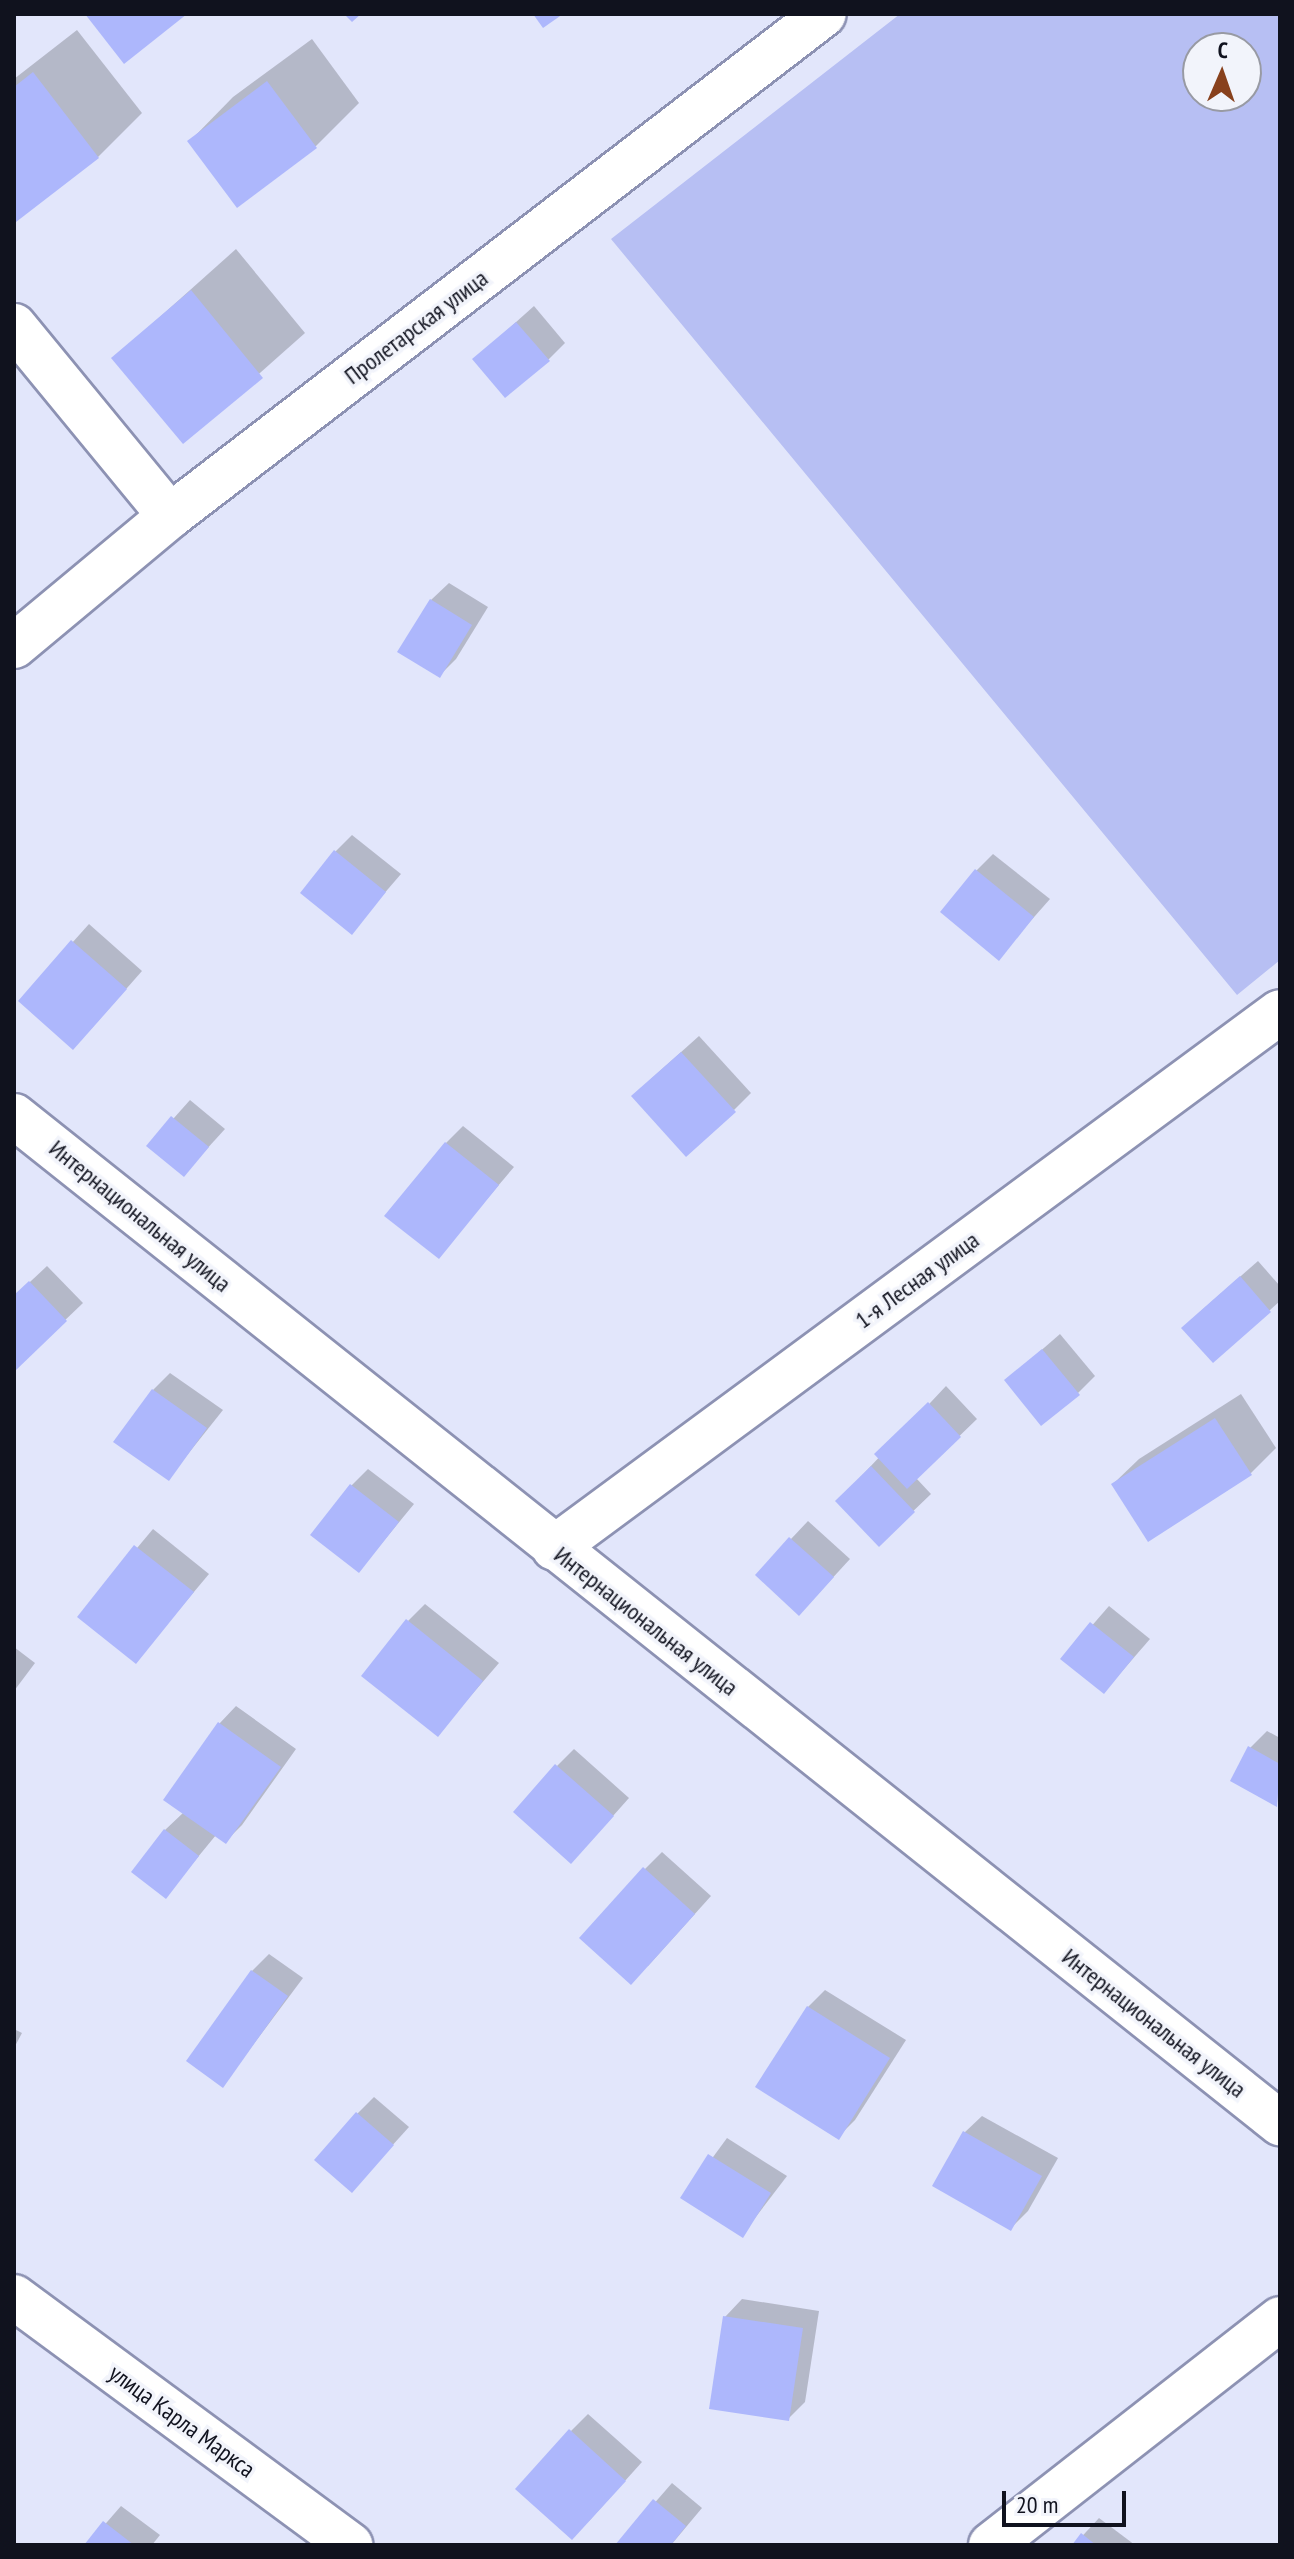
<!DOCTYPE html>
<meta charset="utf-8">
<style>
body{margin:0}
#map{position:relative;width:1294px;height:2559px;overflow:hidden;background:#e2e6fb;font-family:"PT Sans Narrow",sans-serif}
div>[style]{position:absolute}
.green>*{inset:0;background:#b7bff3}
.shadow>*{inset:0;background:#0003}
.building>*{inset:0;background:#adb7fc}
.roads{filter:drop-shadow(2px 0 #8d92b3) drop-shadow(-2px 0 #8d92b3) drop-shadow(0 2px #8d92b3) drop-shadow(0 -2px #8d92b3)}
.minor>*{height:44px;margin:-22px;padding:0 22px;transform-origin:22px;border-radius:22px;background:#fff}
span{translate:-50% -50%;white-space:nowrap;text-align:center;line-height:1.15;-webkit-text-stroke:7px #f2f4fb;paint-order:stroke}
.street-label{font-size:24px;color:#10121e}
.frame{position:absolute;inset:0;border:16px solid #10121e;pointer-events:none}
.north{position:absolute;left:1182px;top:32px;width:80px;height:80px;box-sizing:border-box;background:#f2f4fb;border:2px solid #989aa3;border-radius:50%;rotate:2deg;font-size:22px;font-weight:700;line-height:32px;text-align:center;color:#10121e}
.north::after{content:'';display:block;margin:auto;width:28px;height:36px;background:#88411d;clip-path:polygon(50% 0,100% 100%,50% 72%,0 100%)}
.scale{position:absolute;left:1002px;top:2491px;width:124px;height:36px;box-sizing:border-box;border:4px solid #10121e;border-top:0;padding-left:10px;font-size:24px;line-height:28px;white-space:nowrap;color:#10121e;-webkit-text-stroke:6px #f2f4fb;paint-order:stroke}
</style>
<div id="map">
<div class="green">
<div style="clip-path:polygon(evenodd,900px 14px,1280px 14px,1280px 960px,1237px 995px,611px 239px,900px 14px,1198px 48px,1246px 48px,1246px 96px,1198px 96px,1198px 48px)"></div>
</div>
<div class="shadow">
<div style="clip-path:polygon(77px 30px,142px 113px,98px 157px,16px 219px,14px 79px)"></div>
<div style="clip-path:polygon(312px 39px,359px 103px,316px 146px,190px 141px,233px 97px)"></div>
<div style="clip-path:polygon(236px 249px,305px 333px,183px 441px,114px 358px)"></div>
<div style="clip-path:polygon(534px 306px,565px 343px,548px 360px,475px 359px)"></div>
<div style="clip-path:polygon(449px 583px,488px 607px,456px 659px,439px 676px,431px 600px)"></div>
<div style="clip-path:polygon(352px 835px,401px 874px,351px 932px,335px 852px)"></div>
<div style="clip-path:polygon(993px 854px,1050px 899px,998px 958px,976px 871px)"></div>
<div style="clip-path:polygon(89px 924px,142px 971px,90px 1030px,20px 1001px)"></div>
<div style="clip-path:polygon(699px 1036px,751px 1093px,734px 1110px,651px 1079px)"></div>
<div style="clip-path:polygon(190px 1100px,225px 1129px,184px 1174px,149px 1146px)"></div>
<div style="clip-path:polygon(463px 1126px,514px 1167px,438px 1257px,446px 1143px)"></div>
<div style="clip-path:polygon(1258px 1261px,1280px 1286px,1280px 1301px,1213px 1361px,1201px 1311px)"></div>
<div style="clip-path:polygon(47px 1266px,83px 1303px,14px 1369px,14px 1297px)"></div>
<div style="clip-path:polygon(1060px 1334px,1095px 1376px,1078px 1393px,1007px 1380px)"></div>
<div style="clip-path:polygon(170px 1373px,223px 1410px,168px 1479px,153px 1390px)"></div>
<div style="clip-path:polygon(946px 1386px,977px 1419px,916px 1478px,931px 1494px,879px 1544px,838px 1501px)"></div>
<div style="clip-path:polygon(1241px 1394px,1276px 1448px,1251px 1473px,1149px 1539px,1113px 1484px,1139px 1459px)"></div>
<div style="clip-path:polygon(368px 1469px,414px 1504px,359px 1571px,351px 1486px)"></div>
<div style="clip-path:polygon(808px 1521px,850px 1559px,816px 1596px,757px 1575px)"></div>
<div style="clip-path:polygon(153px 1529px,209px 1574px,136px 1661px,80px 1616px)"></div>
<div style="clip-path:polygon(425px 1604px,499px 1663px,437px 1735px,408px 1621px)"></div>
<div style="clip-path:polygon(1109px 1606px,1150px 1639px,1104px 1692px,1063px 1659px)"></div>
<div style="clip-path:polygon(14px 1647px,35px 1663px,14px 1691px)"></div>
<div style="clip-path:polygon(236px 1706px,296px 1749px,242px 1825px,225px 1842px,216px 1835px,166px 1896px,165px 1830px,184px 1812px,219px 1724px)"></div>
<div style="clip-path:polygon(1267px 1731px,1280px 1738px,1277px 1805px,1250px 1748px)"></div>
<div style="clip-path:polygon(574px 1749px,629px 1798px,588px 1844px,557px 1766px)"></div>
<div style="clip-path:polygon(662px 1852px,711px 1896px,648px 1966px,645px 1869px)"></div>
<div style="clip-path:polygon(269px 1954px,303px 1978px,223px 2085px,252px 1971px)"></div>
<div style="clip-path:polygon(825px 1990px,906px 2040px,855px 2120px,838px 2137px,808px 2007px)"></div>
<div style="clip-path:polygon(14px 2029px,22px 2033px,14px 2048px)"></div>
<div style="clip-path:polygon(374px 2097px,409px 2127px,352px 2190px,357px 2114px)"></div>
<div style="clip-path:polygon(982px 2116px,1058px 2158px,1028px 2211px,1011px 2228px,964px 2133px)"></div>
<div style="clip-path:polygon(727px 2138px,787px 2176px,742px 2235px,683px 2198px)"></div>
<div style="clip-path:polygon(742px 2299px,819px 2311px,805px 2402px,788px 2419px,725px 2317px)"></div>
<div style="clip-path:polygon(588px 2414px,642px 2462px,589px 2521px,571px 2431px)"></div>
<div style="clip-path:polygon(672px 2483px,702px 2508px,671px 2545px,618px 2545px)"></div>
<div style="clip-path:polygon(121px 2506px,160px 2535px,152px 2545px,87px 2545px)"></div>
<div style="clip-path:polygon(1099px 2518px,1135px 2545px,1074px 2545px)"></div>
</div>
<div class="building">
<div style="clip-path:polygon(85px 14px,187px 14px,124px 64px)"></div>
<div style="clip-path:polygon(344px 14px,361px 14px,352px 22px)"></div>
<div style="clip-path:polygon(533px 14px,563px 14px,543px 28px)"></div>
<div style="clip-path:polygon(33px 72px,99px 158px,16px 222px,14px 87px)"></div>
<div style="clip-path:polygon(267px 81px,317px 148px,237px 208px,187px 141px)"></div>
<div style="clip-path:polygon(191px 290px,263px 378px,183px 444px,111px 358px)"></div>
<div style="clip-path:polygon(516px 322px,550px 361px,505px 398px,472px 359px)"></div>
<div style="clip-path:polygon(430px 599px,472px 625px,440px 678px,397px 652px)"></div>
<div style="clip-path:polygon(334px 850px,386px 892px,352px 935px,300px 893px)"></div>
<div style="clip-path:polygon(975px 869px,1034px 917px,999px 961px,940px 912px)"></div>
<div style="clip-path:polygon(71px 940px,127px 989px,73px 1050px,18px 1001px)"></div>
<div style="clip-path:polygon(681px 1052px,736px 1112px,686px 1157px,631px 1096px)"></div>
<div style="clip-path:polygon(171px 1116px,209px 1147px,184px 1177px,146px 1146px)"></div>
<div style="clip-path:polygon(445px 1142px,499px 1185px,439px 1259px,384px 1216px)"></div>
<div style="clip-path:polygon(1240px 1276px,1271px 1312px,1213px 1363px,1181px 1328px)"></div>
<div style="clip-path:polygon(29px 1281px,67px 1321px,14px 1372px,14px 1295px)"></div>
<div style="clip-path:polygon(1042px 1349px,1080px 1395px,1041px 1426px,1004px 1380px)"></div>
<div style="clip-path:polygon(152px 1389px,207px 1428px,169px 1481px,113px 1442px)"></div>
<div style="clip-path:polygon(928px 1402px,961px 1437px,907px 1489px,874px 1454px)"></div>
<div style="clip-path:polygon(1215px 1418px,1252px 1475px,1148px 1542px,1111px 1484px)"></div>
<div style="clip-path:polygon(871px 1466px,915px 1512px,879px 1547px,835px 1501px)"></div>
<div style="clip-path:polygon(350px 1484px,399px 1522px,359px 1573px,310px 1535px)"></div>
<div style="clip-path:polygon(789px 1537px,834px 1577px,799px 1616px,755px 1575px)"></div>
<div style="clip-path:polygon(134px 1545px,194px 1592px,136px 1664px,77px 1617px)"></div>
<div style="clip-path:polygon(406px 1619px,483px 1681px,438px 1737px,361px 1676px)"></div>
<div style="clip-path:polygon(1090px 1622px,1134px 1657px,1104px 1694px,1060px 1659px)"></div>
<div style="clip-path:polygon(218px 1722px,281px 1767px,226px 1844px,163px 1800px)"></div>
<div style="clip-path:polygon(1248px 1746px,1280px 1764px,1277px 1807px,1230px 1781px)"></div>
<div style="clip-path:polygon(555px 1764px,614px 1816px,571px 1864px,513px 1812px)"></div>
<div style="clip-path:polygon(164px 1829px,199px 1856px,166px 1899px,131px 1872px)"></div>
<div style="clip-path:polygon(643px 1867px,695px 1914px,631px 1985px,579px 1938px)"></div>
<div style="clip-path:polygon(251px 1970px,288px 1996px,223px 2088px,186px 2061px)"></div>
<div style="clip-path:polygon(807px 2006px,890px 2058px,839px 2140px,755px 2087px)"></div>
<div style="clip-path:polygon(356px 2112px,394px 2145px,352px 2193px,314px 2160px)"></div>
<div style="clip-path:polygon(963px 2131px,1042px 2176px,1011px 2231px,932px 2186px)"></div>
<div style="clip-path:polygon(708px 2154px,771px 2193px,743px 2238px,680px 2198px)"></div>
<div style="clip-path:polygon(723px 2316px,803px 2328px,789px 2421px,709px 2409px)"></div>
<div style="clip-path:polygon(569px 2429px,626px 2481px,572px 2540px,515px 2489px)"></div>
<div style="clip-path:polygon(653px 2499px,686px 2526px,671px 2545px,615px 2545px)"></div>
<div style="clip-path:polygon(103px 2521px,134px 2545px,84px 2545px)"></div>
<div style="clip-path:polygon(1081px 2533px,1096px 2545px,1072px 2545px)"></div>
</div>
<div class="roads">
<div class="minor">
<div style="left:14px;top:326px;width:246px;rotate:50.6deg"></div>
<div style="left:14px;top:646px;width:203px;rotate:-39.8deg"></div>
<div style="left:170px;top:516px;width:824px;rotate:-37.51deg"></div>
<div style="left:14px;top:1116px;width:1618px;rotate:38.5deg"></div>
<div style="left:554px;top:1548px;width:902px;rotate:-36.44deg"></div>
<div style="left:14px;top:2297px;width:418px;rotate:36.4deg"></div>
<div style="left:991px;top:2545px;width:367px;rotate:-38deg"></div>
</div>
</div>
<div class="street-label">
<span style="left:416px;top:327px;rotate:-37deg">Пролетарская улица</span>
<span style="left:140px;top:1216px;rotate:39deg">Интернациональная улица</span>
<span style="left:917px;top:1280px;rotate:-36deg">1-я Лесная улица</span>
<span style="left:646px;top:1621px;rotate:38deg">Интернациональная улица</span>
<span style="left:1154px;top:2023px;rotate:38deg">Интернациональная улица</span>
<span style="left:182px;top:2421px;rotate:36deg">улица Карла Маркса</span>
</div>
<div class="frame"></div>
<div class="north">С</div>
<div class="scale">20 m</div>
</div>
